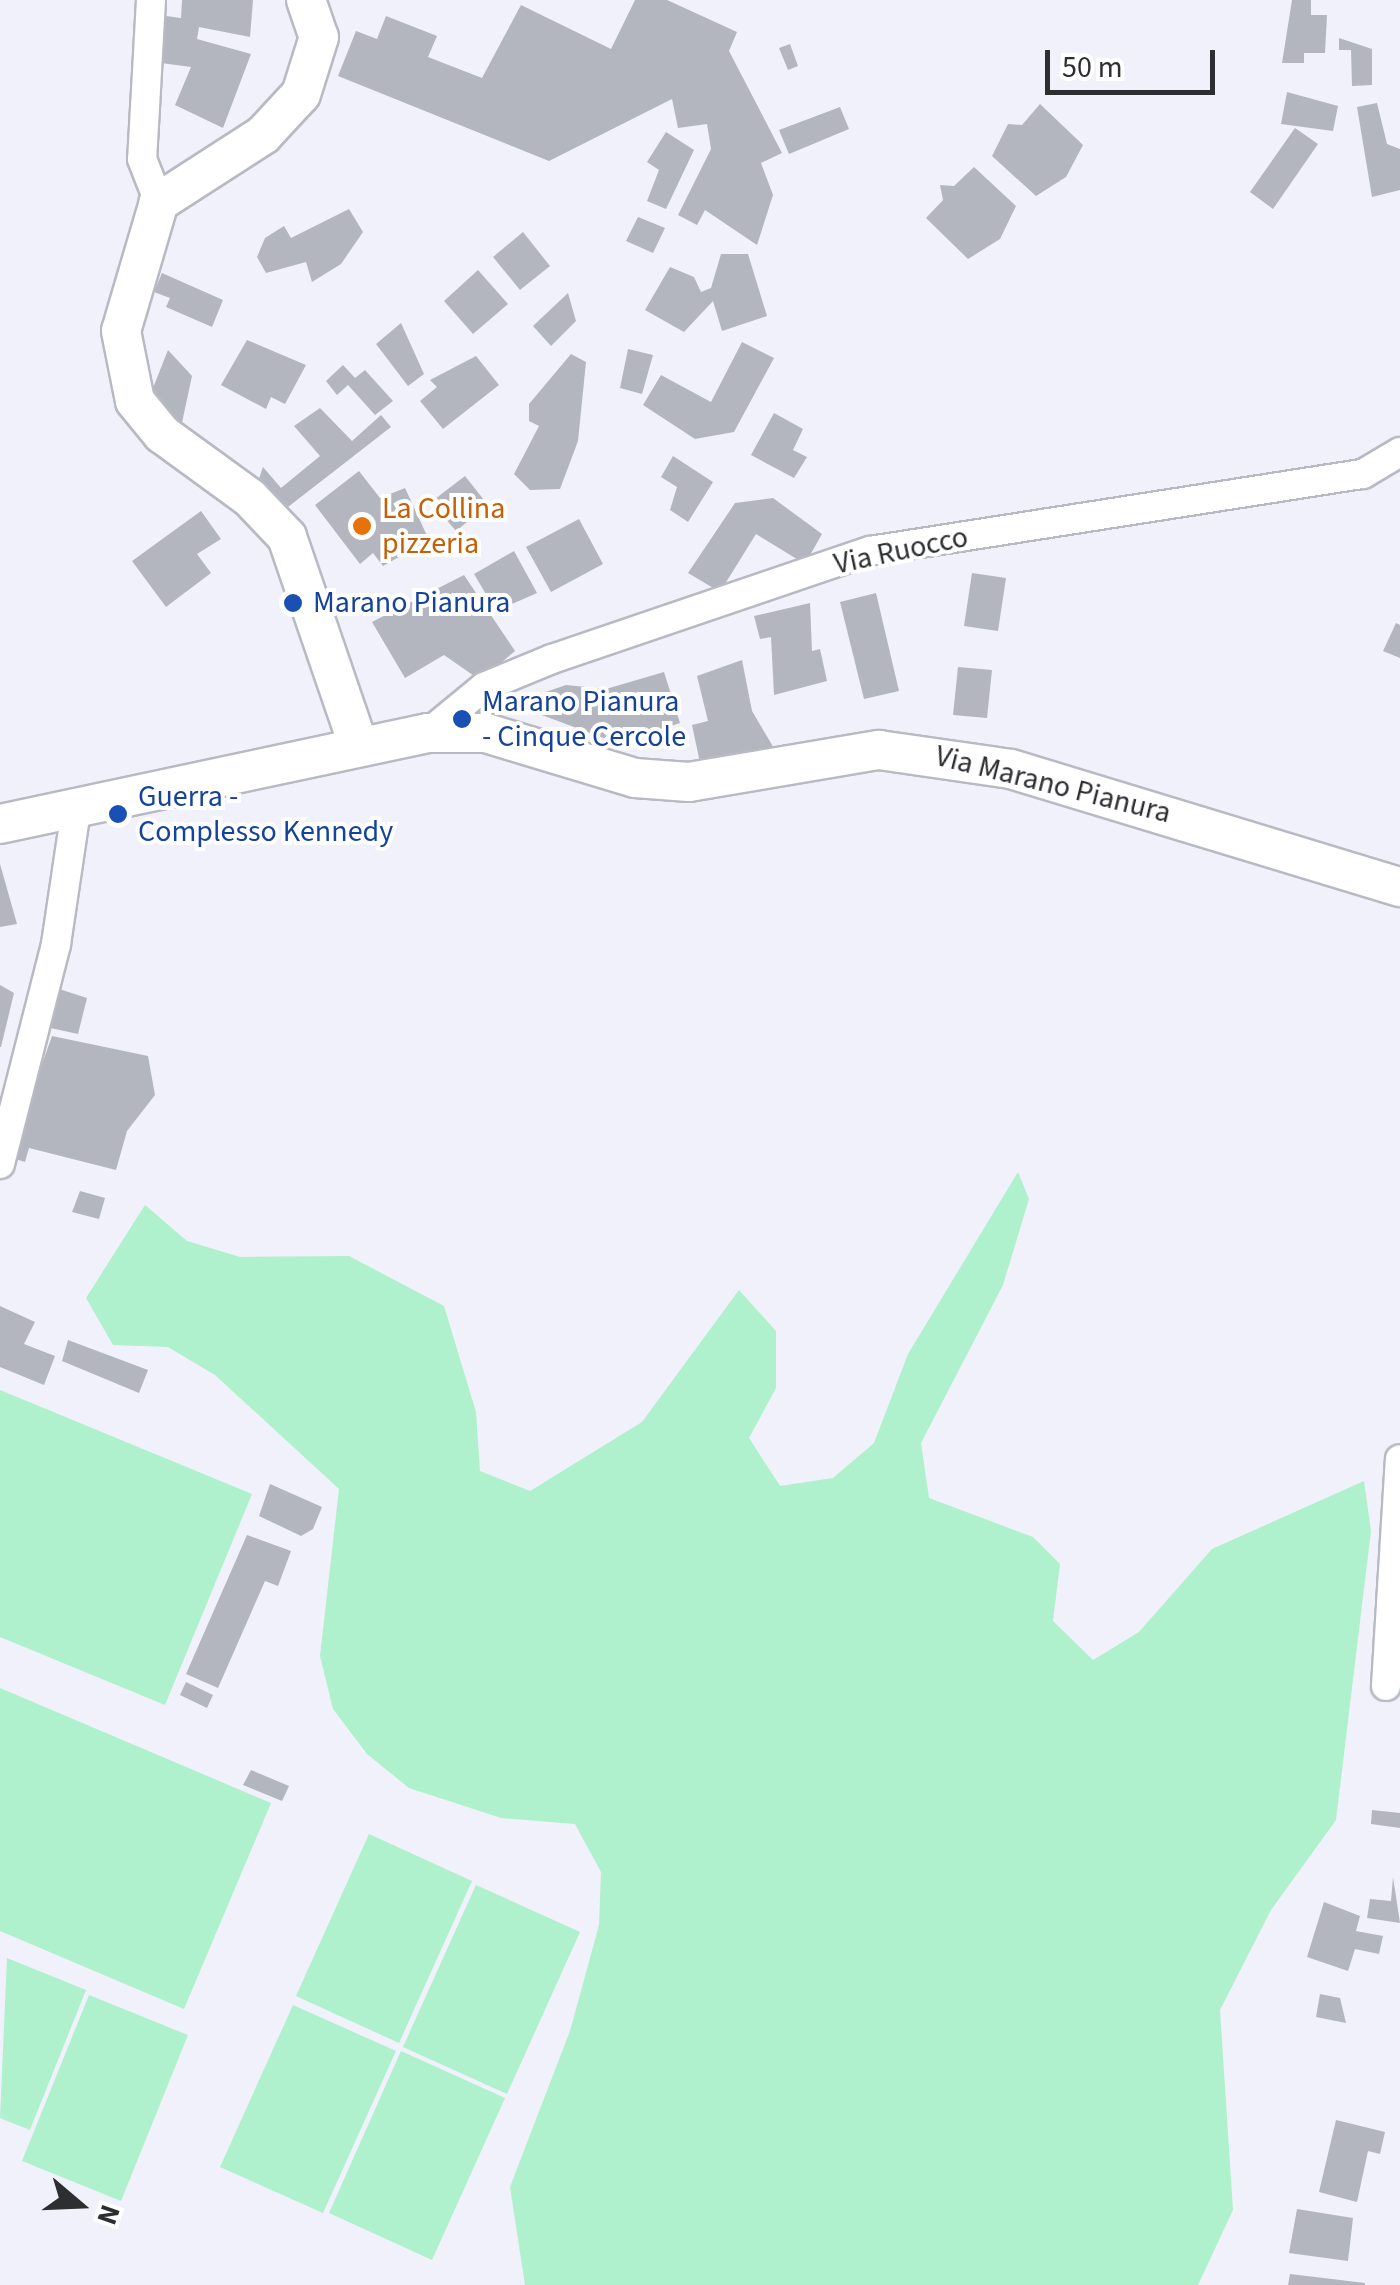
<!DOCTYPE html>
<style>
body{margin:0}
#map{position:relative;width:1400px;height:2285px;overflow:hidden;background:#f0f1fa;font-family:"Source Sans 3",sans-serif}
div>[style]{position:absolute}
.green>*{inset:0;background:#aef1cc}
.building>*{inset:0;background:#b4b6bf}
.roads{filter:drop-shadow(2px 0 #b8bac3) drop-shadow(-2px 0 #b8bac3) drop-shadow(0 2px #b8bac3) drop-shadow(0 -2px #b8bac3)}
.street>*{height:28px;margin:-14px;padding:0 14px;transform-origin:14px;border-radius:14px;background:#fff}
.secondary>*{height:38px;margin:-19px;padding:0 19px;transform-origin:19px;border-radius:19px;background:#fff}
.dots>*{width:28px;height:28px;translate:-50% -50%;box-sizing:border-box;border:5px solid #fff;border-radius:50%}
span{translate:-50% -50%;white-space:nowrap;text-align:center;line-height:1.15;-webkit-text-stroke:8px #fff;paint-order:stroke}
.food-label{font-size:30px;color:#c56008}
.left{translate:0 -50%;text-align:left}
.street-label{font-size:30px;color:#2d2e31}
.transit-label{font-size:30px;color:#164399}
.north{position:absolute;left:30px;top:2155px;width:100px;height:100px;-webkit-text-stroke:8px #fff;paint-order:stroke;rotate:109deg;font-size:28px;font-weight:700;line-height:40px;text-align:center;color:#2d2e31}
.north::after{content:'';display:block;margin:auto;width:35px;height:45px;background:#2d2e31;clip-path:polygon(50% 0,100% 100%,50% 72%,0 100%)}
.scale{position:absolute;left:1045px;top:50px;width:170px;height:45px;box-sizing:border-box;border:5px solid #2d2e31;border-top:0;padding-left:12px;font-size:30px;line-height:35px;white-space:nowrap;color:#2d2e31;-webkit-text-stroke:8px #fff;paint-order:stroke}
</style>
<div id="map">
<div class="green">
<div style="clip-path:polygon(1018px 1172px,1029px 1199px,1003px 1285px,921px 1443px,929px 1498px,1033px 1537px,1060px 1564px,1053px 1621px,1093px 1660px,1139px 1632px,1212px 1549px,1364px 1481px,1371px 1531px,1336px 1820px,1271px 1910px,1220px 2010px,1233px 2210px,1198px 2285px,525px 2285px,510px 2187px,570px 2031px,599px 1925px,601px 1872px,575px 1824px,501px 1818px,409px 1788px,367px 1754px,333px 1709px,320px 1656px,339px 1489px,215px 1375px,168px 1347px,113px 1345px,86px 1298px,145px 1205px,187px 1241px,240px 1257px,349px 1256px,444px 1306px,476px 1412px,480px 1471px,530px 1491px,642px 1422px,739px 1290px,776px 1331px,776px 1388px,749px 1438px,780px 1486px,833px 1478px,874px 1443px,908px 1354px)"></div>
<div style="clip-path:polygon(0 1390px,252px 1494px,165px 1705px,0 1637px)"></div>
<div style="clip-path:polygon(0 1688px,271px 1803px,184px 2009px,0 1931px)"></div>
<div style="clip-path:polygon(369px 1834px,472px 1881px,399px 2043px,296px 1996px)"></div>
<div style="clip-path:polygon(476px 1885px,580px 1932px,507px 2094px,403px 2047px)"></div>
<div style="clip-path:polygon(7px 1958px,86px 1990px,30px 2130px,0 2118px)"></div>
<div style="clip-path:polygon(89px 1995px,188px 2035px,121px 2201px,22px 2161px)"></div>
<div style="clip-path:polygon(293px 2005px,396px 2051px,323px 2213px,220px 2167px)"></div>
<div style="clip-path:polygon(401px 2051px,505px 2098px,432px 2260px,329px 2213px)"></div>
</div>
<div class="building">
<div style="clip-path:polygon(182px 0,253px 0,250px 37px,199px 27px,197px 39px,251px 54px,223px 128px,175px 105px,191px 67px,161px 63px,166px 16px,181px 18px)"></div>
<div style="clip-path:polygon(635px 0,667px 0,737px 32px,729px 51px,782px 153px,761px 163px,773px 195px,757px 245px,705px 210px,697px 225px,678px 215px,711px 149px,707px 124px,678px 128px,672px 99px,549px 161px,338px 76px,356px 31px,377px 39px,386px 16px,437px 36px,428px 57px,482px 78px,521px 5px,611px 49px)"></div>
<div style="clip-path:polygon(1292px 0,1311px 0,1311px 15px,1327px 15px,1325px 53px,1304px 53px,1304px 63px,1282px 63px)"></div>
<div style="clip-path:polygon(1339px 38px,1372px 49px,1372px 85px,1352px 86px,1351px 50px,1339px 50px)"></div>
<div style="clip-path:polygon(790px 44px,798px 66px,788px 70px,779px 48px)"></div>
<div style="clip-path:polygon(1287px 92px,1338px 106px,1333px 131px,1281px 124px)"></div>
<div style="clip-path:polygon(1377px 103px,1387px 144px,1400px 149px,1400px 190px,1372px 197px,1357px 107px)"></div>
<div style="clip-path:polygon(1040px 104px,1083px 145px,1066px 177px,1036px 196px,992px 156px,1008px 124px,1022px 125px)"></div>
<div style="clip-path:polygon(840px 107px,849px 129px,789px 154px,779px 130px)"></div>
<div style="clip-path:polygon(1295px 128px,1318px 144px,1273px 209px,1250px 192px)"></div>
<div style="clip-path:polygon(666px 132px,694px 150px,666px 209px,647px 201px,659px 170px,647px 162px)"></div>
<div style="clip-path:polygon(974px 167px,1016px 206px,1000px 239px,968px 259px,926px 218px,943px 200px,940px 185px,954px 186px)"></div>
<div style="clip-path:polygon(349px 209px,363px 232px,341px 264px,312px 282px,306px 262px,266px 273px,257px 257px,265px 238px,284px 226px,291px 238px)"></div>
<div style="clip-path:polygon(638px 217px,665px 228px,653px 253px,626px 241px)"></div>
<div style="clip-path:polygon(523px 232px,550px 266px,520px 290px,493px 257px)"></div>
<div style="clip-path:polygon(721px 254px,748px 254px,767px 316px,722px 331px,713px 301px,684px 332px,645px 310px,670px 267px,694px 277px,701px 292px,711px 288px)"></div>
<div style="clip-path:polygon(478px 270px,508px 304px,473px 334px,444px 301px)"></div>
<div style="clip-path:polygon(162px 273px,223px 300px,212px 327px,166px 307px,170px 298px,154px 292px)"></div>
<div style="clip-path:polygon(568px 293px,576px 321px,551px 346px,533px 326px)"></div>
<div style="clip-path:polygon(401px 323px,424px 374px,408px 386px,376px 344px)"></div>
<div style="clip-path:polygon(247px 340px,306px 365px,285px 404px,271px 397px,266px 409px,221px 385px)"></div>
<div style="clip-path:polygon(742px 342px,774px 358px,734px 432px,695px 439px,643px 405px,661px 375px,711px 402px)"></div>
<div style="clip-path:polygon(628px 349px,653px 355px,642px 394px,620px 388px)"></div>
<div style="clip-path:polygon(168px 350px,192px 376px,180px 432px,149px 398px)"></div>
<div style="clip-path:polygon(571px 354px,586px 362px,578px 441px,560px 489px,530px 490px,514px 474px,539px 426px,529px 421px,529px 404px)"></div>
<div style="clip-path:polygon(476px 356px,499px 385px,443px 429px,420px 401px,437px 387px,430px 380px)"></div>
<div style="clip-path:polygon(343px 365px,355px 378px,365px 370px,393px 401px,375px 415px,348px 385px,337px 395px,326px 381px)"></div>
<div style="clip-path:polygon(320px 408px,352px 441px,381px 415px,391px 427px,279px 514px,254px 493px,263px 467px,281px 488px,320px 456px,294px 426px)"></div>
<div style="clip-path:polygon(774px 413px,803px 429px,793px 450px,807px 457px,794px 478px,751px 455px)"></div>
<div style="clip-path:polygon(673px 456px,713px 482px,688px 522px,670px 510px,677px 487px,661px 477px)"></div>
<div style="clip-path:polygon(359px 471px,380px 498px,405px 488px,429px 540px,383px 566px,373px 553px,360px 564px,315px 505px)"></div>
<div style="clip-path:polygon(465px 476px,488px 505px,456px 531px,431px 502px)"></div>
<div style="clip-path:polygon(773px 498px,822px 534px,805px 564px,756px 534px,720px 592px,688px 573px,735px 503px)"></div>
<div style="clip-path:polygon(201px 511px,221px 539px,197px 554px,211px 573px,166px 607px,132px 561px)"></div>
<div style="clip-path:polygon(579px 519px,603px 564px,551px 592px,526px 547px)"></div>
<div style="clip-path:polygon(514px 551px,537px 593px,496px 611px,474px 574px)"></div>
<div style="clip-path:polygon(972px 573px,1006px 578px,998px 631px,964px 626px)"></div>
<div style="clip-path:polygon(464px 575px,515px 651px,480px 680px,444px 655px,405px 678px,372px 622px)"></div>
<div style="clip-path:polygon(876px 593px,899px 691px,864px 699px,840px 602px)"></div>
<div style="clip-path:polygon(810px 603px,812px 651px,820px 649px,827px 681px,774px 695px,771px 637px,760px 639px,754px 616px)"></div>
<div style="clip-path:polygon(1396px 623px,1400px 625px,1400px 658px,1383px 651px)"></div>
<div style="clip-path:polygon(742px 660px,752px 711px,781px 760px,703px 777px,692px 725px,708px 721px,697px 676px)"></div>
<div style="clip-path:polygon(958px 667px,992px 670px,987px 718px,953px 715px)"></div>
<div style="clip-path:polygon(664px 672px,680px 723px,617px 743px,539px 714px,540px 694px,566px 685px,606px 689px)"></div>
<div style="clip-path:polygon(0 864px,17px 924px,0 927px)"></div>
<div style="clip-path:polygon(0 985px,14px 993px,1px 1047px,0 1047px)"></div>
<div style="clip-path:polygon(56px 988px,87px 998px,78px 1034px,46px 1027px)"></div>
<div style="clip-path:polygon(52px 1036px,148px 1056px,155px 1095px,127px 1131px,116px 1170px,29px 1148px,25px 1162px,9px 1157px)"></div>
<div style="clip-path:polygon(80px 1191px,105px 1198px,99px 1219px,72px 1212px)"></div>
<div style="clip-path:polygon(0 1306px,35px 1322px,24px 1344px,55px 1356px,44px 1385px,0 1367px)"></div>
<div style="clip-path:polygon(68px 1340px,148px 1370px,139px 1393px,62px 1361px)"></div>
<div style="clip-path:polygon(270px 1484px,322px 1507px,313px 1529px,301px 1536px,259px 1516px)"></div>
<div style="clip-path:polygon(247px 1535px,291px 1551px,278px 1586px,265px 1581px,218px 1688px,186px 1674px)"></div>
<div style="clip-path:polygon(186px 1682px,213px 1695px,207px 1708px,180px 1695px)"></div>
<div style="clip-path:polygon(251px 1770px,289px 1786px,282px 1801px,243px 1785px)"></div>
<div style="clip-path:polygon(1372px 1810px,1400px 1813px,1400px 1828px,1371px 1824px)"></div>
<div style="clip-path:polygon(1393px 1877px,1400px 1923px,1367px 1918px,1370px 1899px,1391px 1901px)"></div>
<div style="clip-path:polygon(1324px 1902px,1360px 1916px,1356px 1931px,1383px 1936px,1379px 1954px,1355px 1949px,1348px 1971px,1307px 1957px)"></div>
<div style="clip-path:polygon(1320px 1994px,1340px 1998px,1346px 2023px,1316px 2017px)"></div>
<div style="clip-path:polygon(1336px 2120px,1385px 2132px,1380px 2154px,1368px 2151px,1357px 2202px,1319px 2192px)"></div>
<div style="clip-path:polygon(1297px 2209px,1353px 2218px,1348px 2261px,1289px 2253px)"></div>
<div style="clip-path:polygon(1290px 2274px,1365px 2283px,1365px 2285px,1288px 2285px)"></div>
</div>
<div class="roads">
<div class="street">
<div style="left:151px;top:0;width:159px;rotate:93.2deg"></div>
<div style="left:142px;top:159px;width:46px;rotate:68.4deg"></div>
<div style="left:428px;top:733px;width:72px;rotate:-39.4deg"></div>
<div style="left:484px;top:687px;width:74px;rotate:-22.4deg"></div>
<div style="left:552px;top:659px;width:336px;rotate:-18.8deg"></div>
<div style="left:870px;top:551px;width:499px;rotate:-8.9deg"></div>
<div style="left:1363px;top:474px;width:43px;rotate:-30.7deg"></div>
<div style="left:0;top:1164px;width:227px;rotate:-75.7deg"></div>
<div style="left:56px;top:944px;width:135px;rotate:-81.5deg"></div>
<div style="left:1386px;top:1686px;width:227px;rotate:-86.5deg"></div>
</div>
<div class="secondary">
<div style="left:306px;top:0;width:39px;rotate:71deg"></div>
<div style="left:319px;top:37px;width:60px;rotate:107.5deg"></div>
<div style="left:301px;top:94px;width:56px;rotate:132.8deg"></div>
<div style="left:263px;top:135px;width:124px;rotate:147.2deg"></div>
<div style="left:159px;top:202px;width:134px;rotate:106.4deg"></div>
<div style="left:121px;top:331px;width:71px;rotate:78.7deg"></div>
<div style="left:135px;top:401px;width:43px;rotate:50.7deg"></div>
<div style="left:162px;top:434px;width:109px;rotate:36deg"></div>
<div style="left:250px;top:498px;width:54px;rotate:46.5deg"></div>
<div style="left:287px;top:537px;width:219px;rotate:71.1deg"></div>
<div style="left:0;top:824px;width:438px;rotate:-12deg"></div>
<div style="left:428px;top:733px;width:58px"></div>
<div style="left:486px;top:733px;width:156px;rotate:16.8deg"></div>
<div style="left:635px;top:778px;width:54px;rotate:4.2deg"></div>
<div style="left:689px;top:782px;width:193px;rotate:-9.6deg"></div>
<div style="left:879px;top:750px;width:133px;rotate:8.2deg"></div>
<div style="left:1011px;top:769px;width:407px;rotate:16.9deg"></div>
</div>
</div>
<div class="dots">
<div style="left:362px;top:526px;background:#e8710a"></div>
<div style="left:293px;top:603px;background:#1a4fb4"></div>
<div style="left:462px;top:719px;background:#1a4fb4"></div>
<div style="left:118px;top:814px;background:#1a4fb4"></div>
</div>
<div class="food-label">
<span class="left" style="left:382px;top:526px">La Collina<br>pizzeria</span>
</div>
<div class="street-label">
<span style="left:901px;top:551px;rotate:-12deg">Via Ruocco</span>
<span style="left:1053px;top:785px;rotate:14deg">Via Marano Pianura</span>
</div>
<div class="transit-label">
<span class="left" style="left:313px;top:603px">Marano Pianura</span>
<span class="left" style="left:482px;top:719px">Marano Pianura<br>- Cinque Cercole</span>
<span class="left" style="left:138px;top:814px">Guerra -<br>Complesso Kennedy</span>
</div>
<div class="north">N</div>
<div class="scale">50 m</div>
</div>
